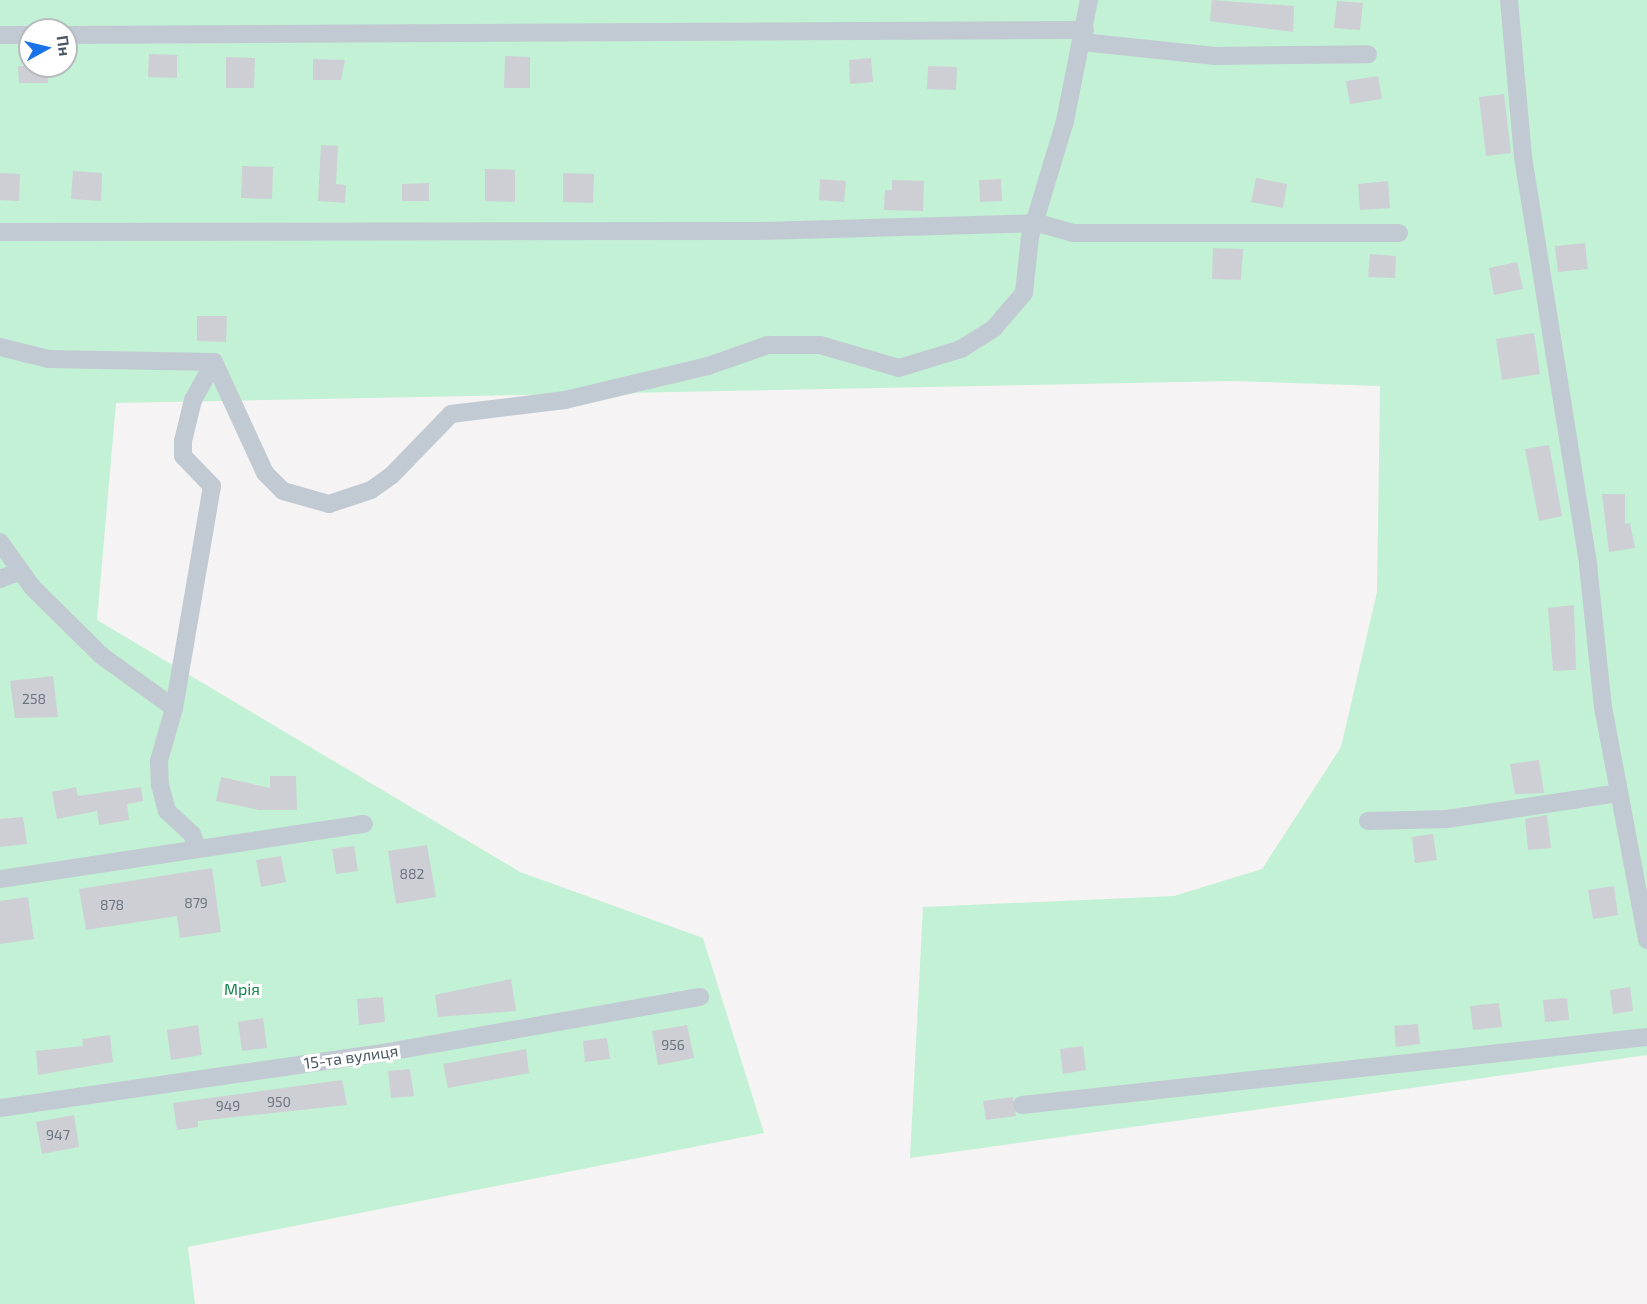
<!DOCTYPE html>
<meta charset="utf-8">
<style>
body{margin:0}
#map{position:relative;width:1647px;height:1304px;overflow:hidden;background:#f5f3f3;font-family:"Exo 2",sans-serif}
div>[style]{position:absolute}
.green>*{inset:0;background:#c3f1d5}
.building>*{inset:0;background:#cdcfd5}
.minor>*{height:18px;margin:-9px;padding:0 9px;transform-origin:9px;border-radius:9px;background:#c1cad2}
span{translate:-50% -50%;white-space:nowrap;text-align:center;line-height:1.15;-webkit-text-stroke:6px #fff;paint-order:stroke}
.number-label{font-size:14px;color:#6b747e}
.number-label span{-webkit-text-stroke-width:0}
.park-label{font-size:16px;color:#17864f}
.street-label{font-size:16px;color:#4a5661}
.north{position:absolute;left:18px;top:18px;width:60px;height:60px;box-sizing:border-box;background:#fff;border:2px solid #b7bbc0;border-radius:50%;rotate:82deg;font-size:16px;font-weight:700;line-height:24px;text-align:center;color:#4a5661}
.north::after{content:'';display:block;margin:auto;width:21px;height:27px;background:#1a73e8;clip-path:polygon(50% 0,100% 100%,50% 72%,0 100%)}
</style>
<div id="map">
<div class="green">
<div style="clip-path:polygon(evenodd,0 0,1647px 0,1647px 1055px,910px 1158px,923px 907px,1174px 896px,1262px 869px,1341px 747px,1377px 592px,1380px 386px,1233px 381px,116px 403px,97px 620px,520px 872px,703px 938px,764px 1133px,188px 1247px,195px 1304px,0 1304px,0 0,30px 30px,66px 30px,66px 66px,30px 66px,30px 30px)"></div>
</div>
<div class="building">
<div style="clip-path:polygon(1212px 0,1294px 6px,1293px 32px,1210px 21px)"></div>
<div style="clip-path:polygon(1337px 1px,1363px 3px,1360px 30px,1334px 28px)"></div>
<div style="clip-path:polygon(149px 54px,177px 55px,177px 78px,148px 77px)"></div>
<div style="clip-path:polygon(505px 56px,530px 57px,530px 88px,504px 88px)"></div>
<div style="clip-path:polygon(226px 57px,255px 58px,254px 88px,226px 88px)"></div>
<div style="clip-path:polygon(871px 58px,873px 82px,850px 84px,849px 60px)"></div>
<div style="clip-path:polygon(313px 59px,345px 60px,341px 80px,313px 80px)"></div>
<div style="clip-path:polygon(18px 66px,48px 66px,48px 83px,19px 83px)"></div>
<div style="clip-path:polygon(928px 66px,957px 67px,956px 90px,927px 89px)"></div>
<div style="clip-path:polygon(1378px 76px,1382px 99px,1350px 104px,1346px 81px)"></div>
<div style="clip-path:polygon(1504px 94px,1511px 153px,1486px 156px,1479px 97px)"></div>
<div style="clip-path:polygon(321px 145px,338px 146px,336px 184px,346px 185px,345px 203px,318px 201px)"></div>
<div style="clip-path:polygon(242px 166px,273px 167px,272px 199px,241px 198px)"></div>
<div style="clip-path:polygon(485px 169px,515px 170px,515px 202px,485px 201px)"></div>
<div style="clip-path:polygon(73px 171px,102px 173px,101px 201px,71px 199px)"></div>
<div style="clip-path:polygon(0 173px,20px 174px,19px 201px,0 200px)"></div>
<div style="clip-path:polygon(563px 173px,594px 174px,593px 203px,563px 202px)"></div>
<div style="clip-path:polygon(1256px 178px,1287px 184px,1283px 208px,1251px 202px)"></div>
<div style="clip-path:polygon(820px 179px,846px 181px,844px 202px,819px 200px)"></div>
<div style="clip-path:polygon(1001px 179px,1002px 201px,980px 202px,979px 180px)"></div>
<div style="clip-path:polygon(892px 180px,924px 181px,923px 211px,884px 210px,885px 190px,892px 190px)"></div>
<div style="clip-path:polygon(1388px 181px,1390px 208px,1360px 210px,1358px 184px)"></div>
<div style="clip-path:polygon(429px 183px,429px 201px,402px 201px,402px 184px)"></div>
<div style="clip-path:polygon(1585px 243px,1588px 269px,1558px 272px,1555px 246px)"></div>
<div style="clip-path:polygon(1213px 248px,1243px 249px,1241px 280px,1212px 279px)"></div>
<div style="clip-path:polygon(1370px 254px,1396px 256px,1395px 278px,1368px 277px)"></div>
<div style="clip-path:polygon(1517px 262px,1523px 289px,1494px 295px,1489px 268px)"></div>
<div style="clip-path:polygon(197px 316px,227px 316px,226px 342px,197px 341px)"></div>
<div style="clip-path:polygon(1534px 333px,1540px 374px,1502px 380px,1496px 339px)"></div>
<div style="clip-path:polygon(1549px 445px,1562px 516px,1539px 521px,1525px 449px)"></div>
<div style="clip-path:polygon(1602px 494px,1625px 494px,1625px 524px,1630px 523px,1635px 548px,1609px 552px)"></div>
<div style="clip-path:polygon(1574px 605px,1576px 670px,1553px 671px,1548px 608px)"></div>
<div style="clip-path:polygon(53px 676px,58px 717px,15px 718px,10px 681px)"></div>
<div style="clip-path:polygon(1539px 760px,1544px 793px,1515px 794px,1510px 764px)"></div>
<div style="clip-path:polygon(270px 776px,296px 776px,297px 810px,259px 810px,216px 801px,221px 777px,270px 788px)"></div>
<div style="clip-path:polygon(76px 787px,78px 796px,141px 787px,143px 801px,127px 804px,129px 820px,99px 825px,97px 811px,57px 819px,52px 792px)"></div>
<div style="clip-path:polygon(1547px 815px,1551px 848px,1528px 850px,1525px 819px)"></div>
<div style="clip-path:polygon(23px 817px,27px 844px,0 847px,0 819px)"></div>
<div style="clip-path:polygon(1433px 834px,1437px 860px,1415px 863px,1412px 837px)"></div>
<div style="clip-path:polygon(427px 845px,436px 897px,396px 904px,388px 851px)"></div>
<div style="clip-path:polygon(354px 846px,358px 871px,336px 874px,332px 849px)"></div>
<div style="clip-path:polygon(281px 856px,286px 882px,261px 887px,256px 860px)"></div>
<div style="clip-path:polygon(212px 868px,221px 932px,180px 938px,177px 916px,86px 930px,79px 889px)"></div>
<div style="clip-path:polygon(1614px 886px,1618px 915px,1593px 919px,1588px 890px)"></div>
<div style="clip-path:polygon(28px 897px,34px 939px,0 944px,0 901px)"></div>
<div style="clip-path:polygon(511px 979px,516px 1011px,438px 1017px,435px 995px)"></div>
<div style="clip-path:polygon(1630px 987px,1633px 1011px,1613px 1014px,1610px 990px)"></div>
<div style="clip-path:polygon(383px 997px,385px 1022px,359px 1025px,357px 999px)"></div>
<div style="clip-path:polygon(1567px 998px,1569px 1020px,1545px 1022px,1543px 1000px)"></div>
<div style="clip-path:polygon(1499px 1003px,1502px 1027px,1473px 1030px,1470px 1006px)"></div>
<div style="clip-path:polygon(263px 1018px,267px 1048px,242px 1051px,238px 1022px)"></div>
<div style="clip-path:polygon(1418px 1024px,1420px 1044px,1396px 1047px,1394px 1026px)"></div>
<div style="clip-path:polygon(198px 1025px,202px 1055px,171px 1060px,167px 1030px)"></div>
<div style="clip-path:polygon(687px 1025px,694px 1058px,658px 1065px,652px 1031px)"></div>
<div style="clip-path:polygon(110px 1035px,113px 1062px,38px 1075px,36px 1051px,83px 1046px,82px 1039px)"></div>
<div style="clip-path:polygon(607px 1038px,610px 1059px,585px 1062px,583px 1041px)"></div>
<div style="clip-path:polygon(1083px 1046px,1086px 1070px,1063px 1074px,1060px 1049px)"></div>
<div style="clip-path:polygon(526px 1049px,529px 1073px,448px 1088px,443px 1064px)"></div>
<div style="clip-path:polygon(410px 1069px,414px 1096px,391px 1098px,388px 1071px)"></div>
<div style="clip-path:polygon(342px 1080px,347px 1105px,198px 1121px,198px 1127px,177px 1130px,173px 1103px)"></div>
<div style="clip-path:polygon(1013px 1097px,1016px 1116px,986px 1120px,983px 1101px)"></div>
<div style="clip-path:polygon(74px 1115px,79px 1147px,42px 1154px,36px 1122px)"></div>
</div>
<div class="minor">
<div style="left:1509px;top:0;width:158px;rotate:84.9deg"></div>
<div style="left:1523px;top:157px;width:413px;rotate:80.9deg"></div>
<div style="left:1588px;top:565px;width:143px;rotate:84deg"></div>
<div style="left:1603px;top:707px;width:237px;rotate:79.3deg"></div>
<div style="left:0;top:35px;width:30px"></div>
<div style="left:66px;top:35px;width:1019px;rotate:-0.28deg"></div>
<div style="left:1082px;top:42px;width:134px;rotate:6deg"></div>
<div style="left:1215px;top:56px;width:153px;rotate:-0.7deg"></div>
<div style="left:0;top:232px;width:759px;rotate:-0.08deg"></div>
<div style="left:759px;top:231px;width:279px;rotate:-1.6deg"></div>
<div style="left:1038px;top:223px;width:36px;rotate:16deg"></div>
<div style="left:1073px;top:233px;width:326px"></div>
<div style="left:0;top:347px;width:49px;rotate:14deg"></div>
<div style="left:48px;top:359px;width:166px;rotate:1deg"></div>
<div style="left:214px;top:362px;width:43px;rotate:118.9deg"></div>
<div style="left:193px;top:400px;width:42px;rotate:103.7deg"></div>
<div style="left:183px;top:441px;width:15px;rotate:90deg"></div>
<div style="left:183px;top:456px;width:42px;rotate:46deg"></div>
<div style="left:212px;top:486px;width:225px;rotate:99.7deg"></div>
<div style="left:214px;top:362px;width:122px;rotate:65.3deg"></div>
<div style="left:265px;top:473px;width:25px;rotate:45deg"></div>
<div style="left:283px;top:491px;width:48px;rotate:15.8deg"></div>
<div style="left:329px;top:504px;width:44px;rotate:-18.4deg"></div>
<div style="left:371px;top:490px;width:24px;rotate:-35deg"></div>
<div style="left:391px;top:476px;width:86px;rotate:-45.9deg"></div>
<div style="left:451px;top:414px;width:115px;rotate:-7deg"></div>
<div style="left:565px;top:400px;width:147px;rotate:-13.4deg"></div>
<div style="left:708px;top:366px;width:64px;rotate:-19.3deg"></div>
<div style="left:768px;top:345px;width:52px"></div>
<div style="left:820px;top:345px;width:82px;rotate:16.2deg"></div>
<div style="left:899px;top:368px;width:65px;rotate:-17deg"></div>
<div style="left:961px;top:349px;width:39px;rotate:-32deg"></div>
<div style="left:994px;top:328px;width:46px;rotate:-49.4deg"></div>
<div style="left:1024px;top:293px;width:56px;rotate:-83.9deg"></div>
<div style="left:1030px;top:237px;width:121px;rotate:-73.2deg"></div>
<div style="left:1065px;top:121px;width:123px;rotate:-78.8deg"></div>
<div style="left:0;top:542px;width:55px;rotate:54.6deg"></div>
<div style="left:32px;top:587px;width:98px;rotate:44.6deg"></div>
<div style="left:102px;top:656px;width:89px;rotate:35.8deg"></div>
<div style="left:174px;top:708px;width:55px;rotate:105.8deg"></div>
<div style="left:159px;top:761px;width:24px;rotate:88deg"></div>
<div style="left:160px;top:785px;width:27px;rotate:75deg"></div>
<div style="left:167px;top:811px;width:34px;rotate:43deg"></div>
<div style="left:192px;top:834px;width:15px;rotate:70deg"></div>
<div style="left:0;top:579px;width:22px;rotate:-21deg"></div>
<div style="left:1368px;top:821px;width:79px;rotate:-1.5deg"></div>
<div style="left:1447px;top:819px;width:173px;rotate:-8.6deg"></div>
<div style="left:0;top:879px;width:368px;rotate:-8.6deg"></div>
<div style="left:1022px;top:1105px;width:629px;rotate:-6.21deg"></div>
<div style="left:0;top:1108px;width:392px;rotate:-8.2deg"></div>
<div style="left:388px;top:1052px;width:317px;rotate:-10deg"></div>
</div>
<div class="number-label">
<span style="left:34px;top:699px">258</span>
<span style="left:412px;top:874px">882</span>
<span style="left:196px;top:903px">879</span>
<span style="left:112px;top:905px">878</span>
<span style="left:673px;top:1045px">956</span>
<span style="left:279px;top:1102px">950</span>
<span style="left:228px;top:1106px">949</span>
<span style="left:58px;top:1135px">947</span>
</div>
<div class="park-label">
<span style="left:242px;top:989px">Мрія</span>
</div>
<div class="street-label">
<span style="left:351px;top:1057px;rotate:-8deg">15-та вулиця</span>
</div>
<div class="north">Пн</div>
</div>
